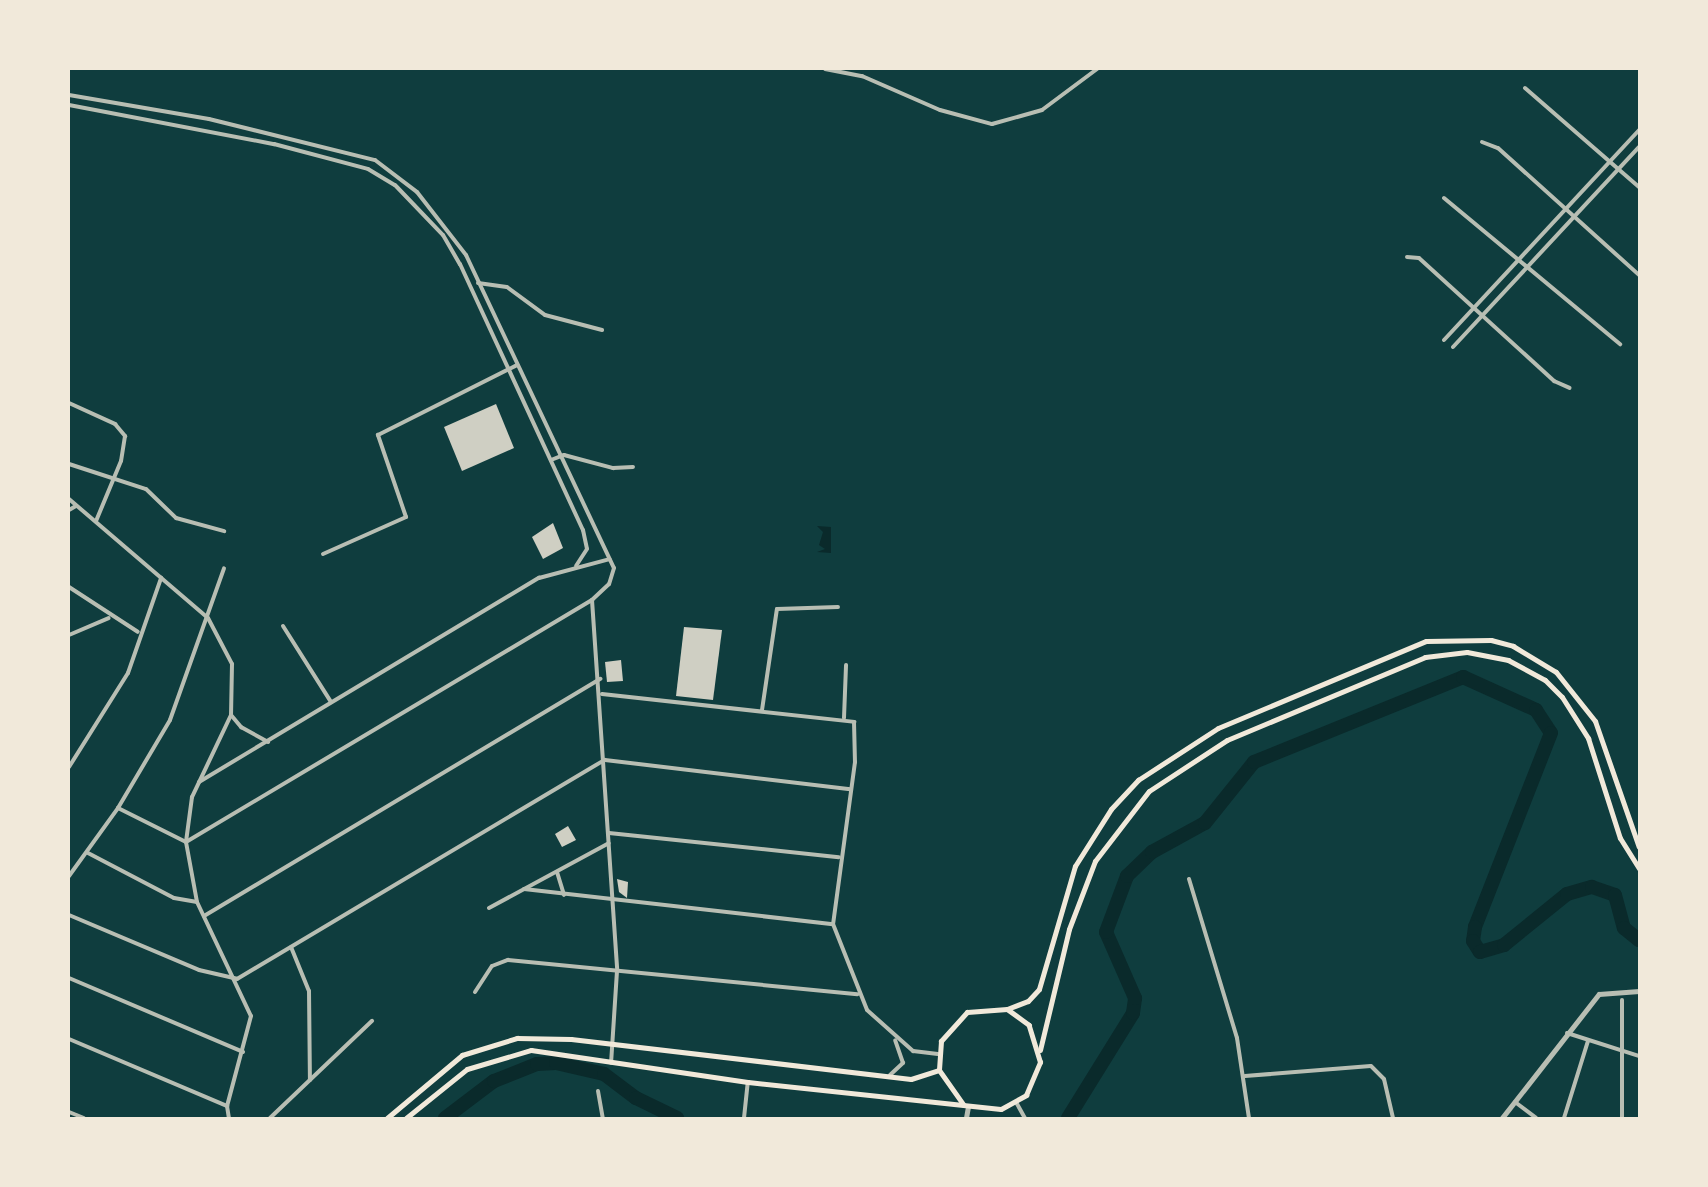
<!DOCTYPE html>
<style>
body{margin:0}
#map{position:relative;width:1708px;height:1187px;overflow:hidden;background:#0f3d3e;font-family:"PT Serif",serif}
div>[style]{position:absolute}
.water>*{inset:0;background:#0a2a2b}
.river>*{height:14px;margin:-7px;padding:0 7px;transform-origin:7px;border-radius:7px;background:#0a2a2b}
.building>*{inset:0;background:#cfcfc3}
.minor>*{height:4px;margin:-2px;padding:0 2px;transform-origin:2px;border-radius:2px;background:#b8beb3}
.tertiary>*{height:4.5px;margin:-2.25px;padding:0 2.25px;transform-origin:2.25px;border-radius:2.25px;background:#b8beb3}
.secondary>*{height:5px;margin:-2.5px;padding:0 2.5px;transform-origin:2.5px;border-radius:2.5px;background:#f1e9da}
span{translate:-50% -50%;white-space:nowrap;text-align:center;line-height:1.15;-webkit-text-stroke:4.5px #f1e9da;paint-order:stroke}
.frame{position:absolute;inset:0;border:70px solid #f1e9da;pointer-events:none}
</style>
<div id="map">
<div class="water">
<div style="clip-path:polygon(817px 526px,831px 527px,831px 553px,817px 552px,825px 549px,819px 545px,823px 532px)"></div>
</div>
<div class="river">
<div style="left:445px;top:1118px;width:61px;rotate:-37.1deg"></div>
<div style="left:494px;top:1081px;width:46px;rotate:-21.6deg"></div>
<div style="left:537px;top:1064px;width:19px;rotate:-3deg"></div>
<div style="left:556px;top:1063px;width:49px;rotate:12.9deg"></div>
<div style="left:604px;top:1074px;width:40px;rotate:37deg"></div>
<div style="left:636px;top:1098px;width:46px;rotate:26deg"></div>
<div style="left:1068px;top:1118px;width:123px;rotate:-58.2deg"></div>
<div style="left:1133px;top:1013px;width:15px;rotate:-82deg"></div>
<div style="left:1135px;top:998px;width:72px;rotate:-113.7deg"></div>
<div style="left:1106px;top:932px;width:60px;rotate:-69.4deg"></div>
<div style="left:1127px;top:876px;width:35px;rotate:-44deg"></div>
<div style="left:1152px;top:852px;width:60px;rotate:-28.7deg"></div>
<div style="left:1205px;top:823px;width:78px;rotate:-51.2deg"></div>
<div style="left:1254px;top:762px;width:226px;rotate:-22.1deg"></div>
<div style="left:1463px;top:677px;width:80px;rotate:24.3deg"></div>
<div style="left:1536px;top:710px;width:27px;rotate:57deg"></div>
<div style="left:1551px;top:733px;width:208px;rotate:111.4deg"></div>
<div style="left:1475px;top:927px;width:14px;rotate:98deg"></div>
<div style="left:1473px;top:941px;width:13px;rotate:58deg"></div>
<div style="left:1480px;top:952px;width:25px;rotate:-16deg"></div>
<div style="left:1504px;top:945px;width:81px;rotate:-39deg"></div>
<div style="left:1567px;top:894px;width:26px;rotate:-16deg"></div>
<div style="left:1592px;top:887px;width:24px;rotate:19deg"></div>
<div style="left:1615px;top:895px;width:34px;rotate:75deg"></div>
<div style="left:1624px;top:928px;width:19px;rotate:39deg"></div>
</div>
<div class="building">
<div style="clip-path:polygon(496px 404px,514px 448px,462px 471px,444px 427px)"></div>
<div style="clip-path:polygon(553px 523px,563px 548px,543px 559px,532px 537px)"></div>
<div style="clip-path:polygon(684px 627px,722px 630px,713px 700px,676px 696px)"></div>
<div style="clip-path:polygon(621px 660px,623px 681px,607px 682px,605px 662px)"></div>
<div style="clip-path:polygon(568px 826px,576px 840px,562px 847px,555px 834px)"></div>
<div style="clip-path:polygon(617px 879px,628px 882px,627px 898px,619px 892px)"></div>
</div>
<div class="minor">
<div style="left:825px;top:69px;width:38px;rotate:11deg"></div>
<div style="left:862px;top:76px;width:85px;rotate:23.6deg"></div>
<div style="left:940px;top:110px;width:54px;rotate:15.1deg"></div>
<div style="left:992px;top:124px;width:52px;rotate:-15.6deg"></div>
<div style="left:1042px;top:110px;width:69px;rotate:-36.7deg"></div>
<div style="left:1525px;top:88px;width:151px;rotate:41deg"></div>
<div style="left:69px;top:95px;width:142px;rotate:9.7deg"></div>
<div style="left:209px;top:119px;width:171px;rotate:13.9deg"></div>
<div style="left:375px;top:160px;width:53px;rotate:37.3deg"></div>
<div style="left:417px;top:192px;width:80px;rotate:52.1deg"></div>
<div style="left:466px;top:255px;width:346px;rotate:64.7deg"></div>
<div style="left:614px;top:568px;width:17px;rotate:107deg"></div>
<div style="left:609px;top:584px;width:23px;rotate:137deg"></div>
<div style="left:592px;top:600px;width:372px;rotate:86.1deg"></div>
<div style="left:617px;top:971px;width:92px;rotate:93.7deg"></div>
<div style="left:69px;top:105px;width:209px;rotate:10.8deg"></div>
<div style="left:274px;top:144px;width:97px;rotate:14.9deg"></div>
<div style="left:368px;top:169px;width:31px;rotate:31deg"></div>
<div style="left:395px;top:185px;width:69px;rotate:46.2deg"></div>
<div style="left:443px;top:235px;width:34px;rotate:60deg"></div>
<div style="left:460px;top:264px;width:293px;rotate:65.2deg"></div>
<div style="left:583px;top:530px;width:19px;rotate:78deg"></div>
<div style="left:587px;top:549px;width:20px;rotate:123deg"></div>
<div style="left:1482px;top:142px;width:17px;rotate:21deg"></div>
<div style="left:1498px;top:148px;width:190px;rotate:42deg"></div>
<div style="left:1444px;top:198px;width:229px;rotate:39.7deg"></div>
<div style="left:1407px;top:257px;width:12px;rotate:5deg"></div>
<div style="left:1419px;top:258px;width:183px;rotate:42.3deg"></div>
<div style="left:1554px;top:381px;width:17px;rotate:24deg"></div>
<div style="left:478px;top:283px;width:29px;rotate:8deg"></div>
<div style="left:507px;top:287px;width:47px;rotate:36.4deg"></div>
<div style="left:545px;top:315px;width:59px;rotate:14.7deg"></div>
<div style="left:1444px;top:340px;width:287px;rotate:-47.1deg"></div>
<div style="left:1453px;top:347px;width:273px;rotate:-47.1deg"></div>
<div style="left:69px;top:403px;width:51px;rotate:24.5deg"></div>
<div style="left:115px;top:424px;width:16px;rotate:50deg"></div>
<div style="left:125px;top:436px;width:25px;rotate:99deg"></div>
<div style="left:121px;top:461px;width:65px;rotate:112.6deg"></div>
<div style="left:551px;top:460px;width:14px;rotate:-21deg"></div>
<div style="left:564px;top:455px;width:51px;rotate:14.9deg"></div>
<div style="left:613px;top:468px;width:20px;rotate:-3deg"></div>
<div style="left:69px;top:464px;width:81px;rotate:18deg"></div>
<div style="left:146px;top:489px;width:42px;rotate:44deg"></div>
<div style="left:176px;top:518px;width:50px;rotate:15.2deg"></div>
<div style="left:69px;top:499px;width:183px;rotate:40.6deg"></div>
<div style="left:208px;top:618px;width:52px;rotate:62.4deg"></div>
<div style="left:232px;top:664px;width:51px;rotate:91.1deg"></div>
<div style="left:231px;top:715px;width:91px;rotate:115.4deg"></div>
<div style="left:192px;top:797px;width:45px;rotate:97.6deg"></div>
<div style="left:186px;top:842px;width:61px;rotate:79.6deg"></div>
<div style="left:197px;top:902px;width:126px;rotate:64.7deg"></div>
<div style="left:251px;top:1016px;width:93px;rotate:104.9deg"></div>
<div style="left:227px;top:1106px;width:12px;rotate:81deg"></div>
<div style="left:69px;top:510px;width:8px;rotate:-30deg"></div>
<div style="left:323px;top:554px;width:91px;rotate:-24deg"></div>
<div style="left:406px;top:517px;width:87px;rotate:-108.9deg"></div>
<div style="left:378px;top:435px;width:156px;rotate:-26.7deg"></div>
<div style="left:69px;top:587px;width:82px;rotate:33.1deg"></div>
<div style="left:283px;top:626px;width:90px;rotate:57.7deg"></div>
<div style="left:69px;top:635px;width:43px;rotate:-23deg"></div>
<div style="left:602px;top:694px;width:254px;rotate:6.3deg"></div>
<div style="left:854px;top:722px;width:40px;rotate:88.6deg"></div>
<div style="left:855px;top:762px;width:163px;rotate:97.7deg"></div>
<div style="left:833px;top:924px;width:92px;rotate:68.4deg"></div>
<div style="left:867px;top:1010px;width:62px;rotate:41.7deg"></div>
<div style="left:913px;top:1051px;width:25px;rotate:7deg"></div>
<div style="left:762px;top:710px;width:102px;rotate:-81.6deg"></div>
<div style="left:777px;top:609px;width:61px;rotate:-1.9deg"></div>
<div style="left:231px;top:715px;width:16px;rotate:50deg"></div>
<div style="left:241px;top:727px;width:31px;rotate:29deg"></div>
<div style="left:844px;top:718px;width:53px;rotate:-87.8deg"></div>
<div style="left:69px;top:767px;width:111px;rotate:-57.9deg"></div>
<div style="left:128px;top:673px;width:101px;rotate:-70.8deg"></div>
<div style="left:199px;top:782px;width:397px;rotate:-31deg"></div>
<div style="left:539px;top:578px;width:73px;rotate:-15deg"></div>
<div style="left:118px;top:808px;width:76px;rotate:26.6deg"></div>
<div style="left:186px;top:842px;width:473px;rotate:-30.8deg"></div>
<div style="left:609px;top:833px;width:231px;rotate:6deg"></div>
<div style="left:88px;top:853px;width:97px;rotate:27.6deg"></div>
<div style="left:174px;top:898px;width:22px;rotate:10deg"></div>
<div style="left:557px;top:872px;width:24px;rotate:73deg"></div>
<div style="left:69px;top:876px;width:84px;rotate:-54.2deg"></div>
<div style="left:118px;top:808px;width:102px;rotate:-59.4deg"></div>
<div style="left:170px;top:720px;width:161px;rotate:-70.4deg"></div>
<div style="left:1189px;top:879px;width:166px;rotate:73.2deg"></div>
<div style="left:1237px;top:1038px;width:81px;rotate:81.5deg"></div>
<div style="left:524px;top:889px;width:311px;rotate:6.5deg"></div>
<div style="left:489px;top:908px;width:136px;rotate:-28.4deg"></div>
<div style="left:69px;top:915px;width:141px;rotate:22.9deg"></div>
<div style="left:199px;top:970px;width:39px;rotate:13deg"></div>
<div style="left:237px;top:979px;width:428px;rotate:-30.8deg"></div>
<div style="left:605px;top:760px;width:247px;rotate:6.8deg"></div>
<div style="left:204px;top:916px;width:462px;rotate:-30.9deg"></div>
<div style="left:291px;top:947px;width:48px;rotate:67.8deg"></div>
<div style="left:309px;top:991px;width:89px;rotate:89.4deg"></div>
<div style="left:69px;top:978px;width:189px;rotate:23deg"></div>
<div style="left:475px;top:992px;width:31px;rotate:-57deg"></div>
<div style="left:492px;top:966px;width:17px;rotate:-21deg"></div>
<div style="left:508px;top:960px;width:351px;rotate:5.6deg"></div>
<div style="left:1567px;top:1033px;width:76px;rotate:17.7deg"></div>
<div style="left:69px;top:1039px;width:172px;rotate:23deg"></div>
<div style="left:890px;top:1075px;width:18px;rotate:-43deg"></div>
<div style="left:903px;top:1063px;width:24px;rotate:-109deg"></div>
<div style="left:1245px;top:1076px;width:126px;rotate:-4.5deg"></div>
<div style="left:1371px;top:1066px;width:18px;rotate:45deg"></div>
<div style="left:1384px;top:1079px;width:40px;rotate:77deg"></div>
<div style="left:598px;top:1091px;width:27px;rotate:80deg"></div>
<div style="left:1016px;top:1102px;width:18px;rotate:61deg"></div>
<div style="left:1515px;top:1102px;width:26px;rotate:37deg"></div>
<div style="left:69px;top:1112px;width:16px;rotate:22deg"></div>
<div style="left:270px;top:1118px;width:141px;rotate:-43.6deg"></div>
<div style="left:744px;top:1118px;width:36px;rotate:-84deg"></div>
<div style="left:1564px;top:1118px;width:81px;rotate:-72.7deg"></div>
<div style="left:1622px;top:1118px;width:118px;rotate:-90deg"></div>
</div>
<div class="tertiary">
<div style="left:966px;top:1118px;width:11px;rotate:-80deg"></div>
<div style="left:1502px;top:1118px;width:157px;rotate:-52deg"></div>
<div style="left:1599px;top:994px;width:40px;rotate:-4.3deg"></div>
</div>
<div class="secondary">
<div style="left:1007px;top:1009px;width:22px;rotate:-21deg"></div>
<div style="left:1028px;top:1001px;width:16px;rotate:-47deg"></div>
<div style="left:1039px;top:989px;width:128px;rotate:-73.7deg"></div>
<div style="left:1075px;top:866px;width:67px;rotate:-57.7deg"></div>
<div style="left:1111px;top:809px;width:40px;rotate:-47deg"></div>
<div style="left:1138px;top:780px;width:95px;rotate:-33deg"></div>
<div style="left:1218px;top:728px;width:225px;rotate:-22.7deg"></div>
<div style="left:1426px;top:641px;width:65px;rotate:-0.9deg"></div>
<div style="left:1491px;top:640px;width:23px;rotate:15deg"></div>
<div style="left:1513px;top:646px;width:50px;rotate:31.2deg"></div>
<div style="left:1556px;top:672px;width:63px;rotate:51.5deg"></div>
<div style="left:1595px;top:721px;width:133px;rotate:70.8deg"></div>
<div style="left:1040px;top:1050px;width:124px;rotate:-76.5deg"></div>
<div style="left:1069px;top:929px;width:73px;rotate:-69.1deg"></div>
<div style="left:1095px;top:861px;width:88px;rotate:-52.4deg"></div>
<div style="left:1149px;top:791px;width:93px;rotate:-33.2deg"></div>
<div style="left:1227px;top:740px;width:215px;rotate:-22.7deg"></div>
<div style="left:1425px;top:657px;width:42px;rotate:-6.8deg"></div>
<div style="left:1467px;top:652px;width:42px;rotate:11deg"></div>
<div style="left:1508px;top:660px;width:42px;rotate:28.4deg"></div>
<div style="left:1545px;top:680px;width:24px;rotate:45deg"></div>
<div style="left:1562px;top:697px;width:49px;rotate:57.6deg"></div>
<div style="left:1588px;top:738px;width:105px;rotate:72.3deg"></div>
<div style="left:1620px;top:838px;width:36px;rotate:58deg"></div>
<div style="left:387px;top:1118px;width:98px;rotate:-40deg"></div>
<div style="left:462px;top:1055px;width:58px;rotate:-17.2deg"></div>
<div style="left:517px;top:1038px;width:54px;rotate:1.1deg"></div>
<div style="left:571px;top:1039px;width:342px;rotate:6.7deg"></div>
<div style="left:911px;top:1079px;width:29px;rotate:-18deg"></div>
<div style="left:406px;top:1118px;width:78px;rotate:-38.8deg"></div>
<div style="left:467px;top:1069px;width:67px;rotate:-16.5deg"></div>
<div style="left:531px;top:1050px;width:219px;rotate:8.4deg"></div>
<div style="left:748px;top:1082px;width:254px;rotate:6.1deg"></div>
<div style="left:1001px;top:1109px;width:29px;rotate:-29deg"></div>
<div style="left:1026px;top:1095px;width:36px;rotate:-67deg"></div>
<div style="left:1040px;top:1062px;width:39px;rotate:-107deg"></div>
<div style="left:1029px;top:1025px;width:27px;rotate:-144deg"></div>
<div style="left:1007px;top:1009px;width:40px;rotate:175.7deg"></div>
<div style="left:967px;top:1012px;width:39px;rotate:132deg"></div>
<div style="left:941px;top:1041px;width:29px;rotate:94deg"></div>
<div style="left:939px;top:1070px;width:42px;rotate:54.8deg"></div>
</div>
<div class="frame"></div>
</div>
